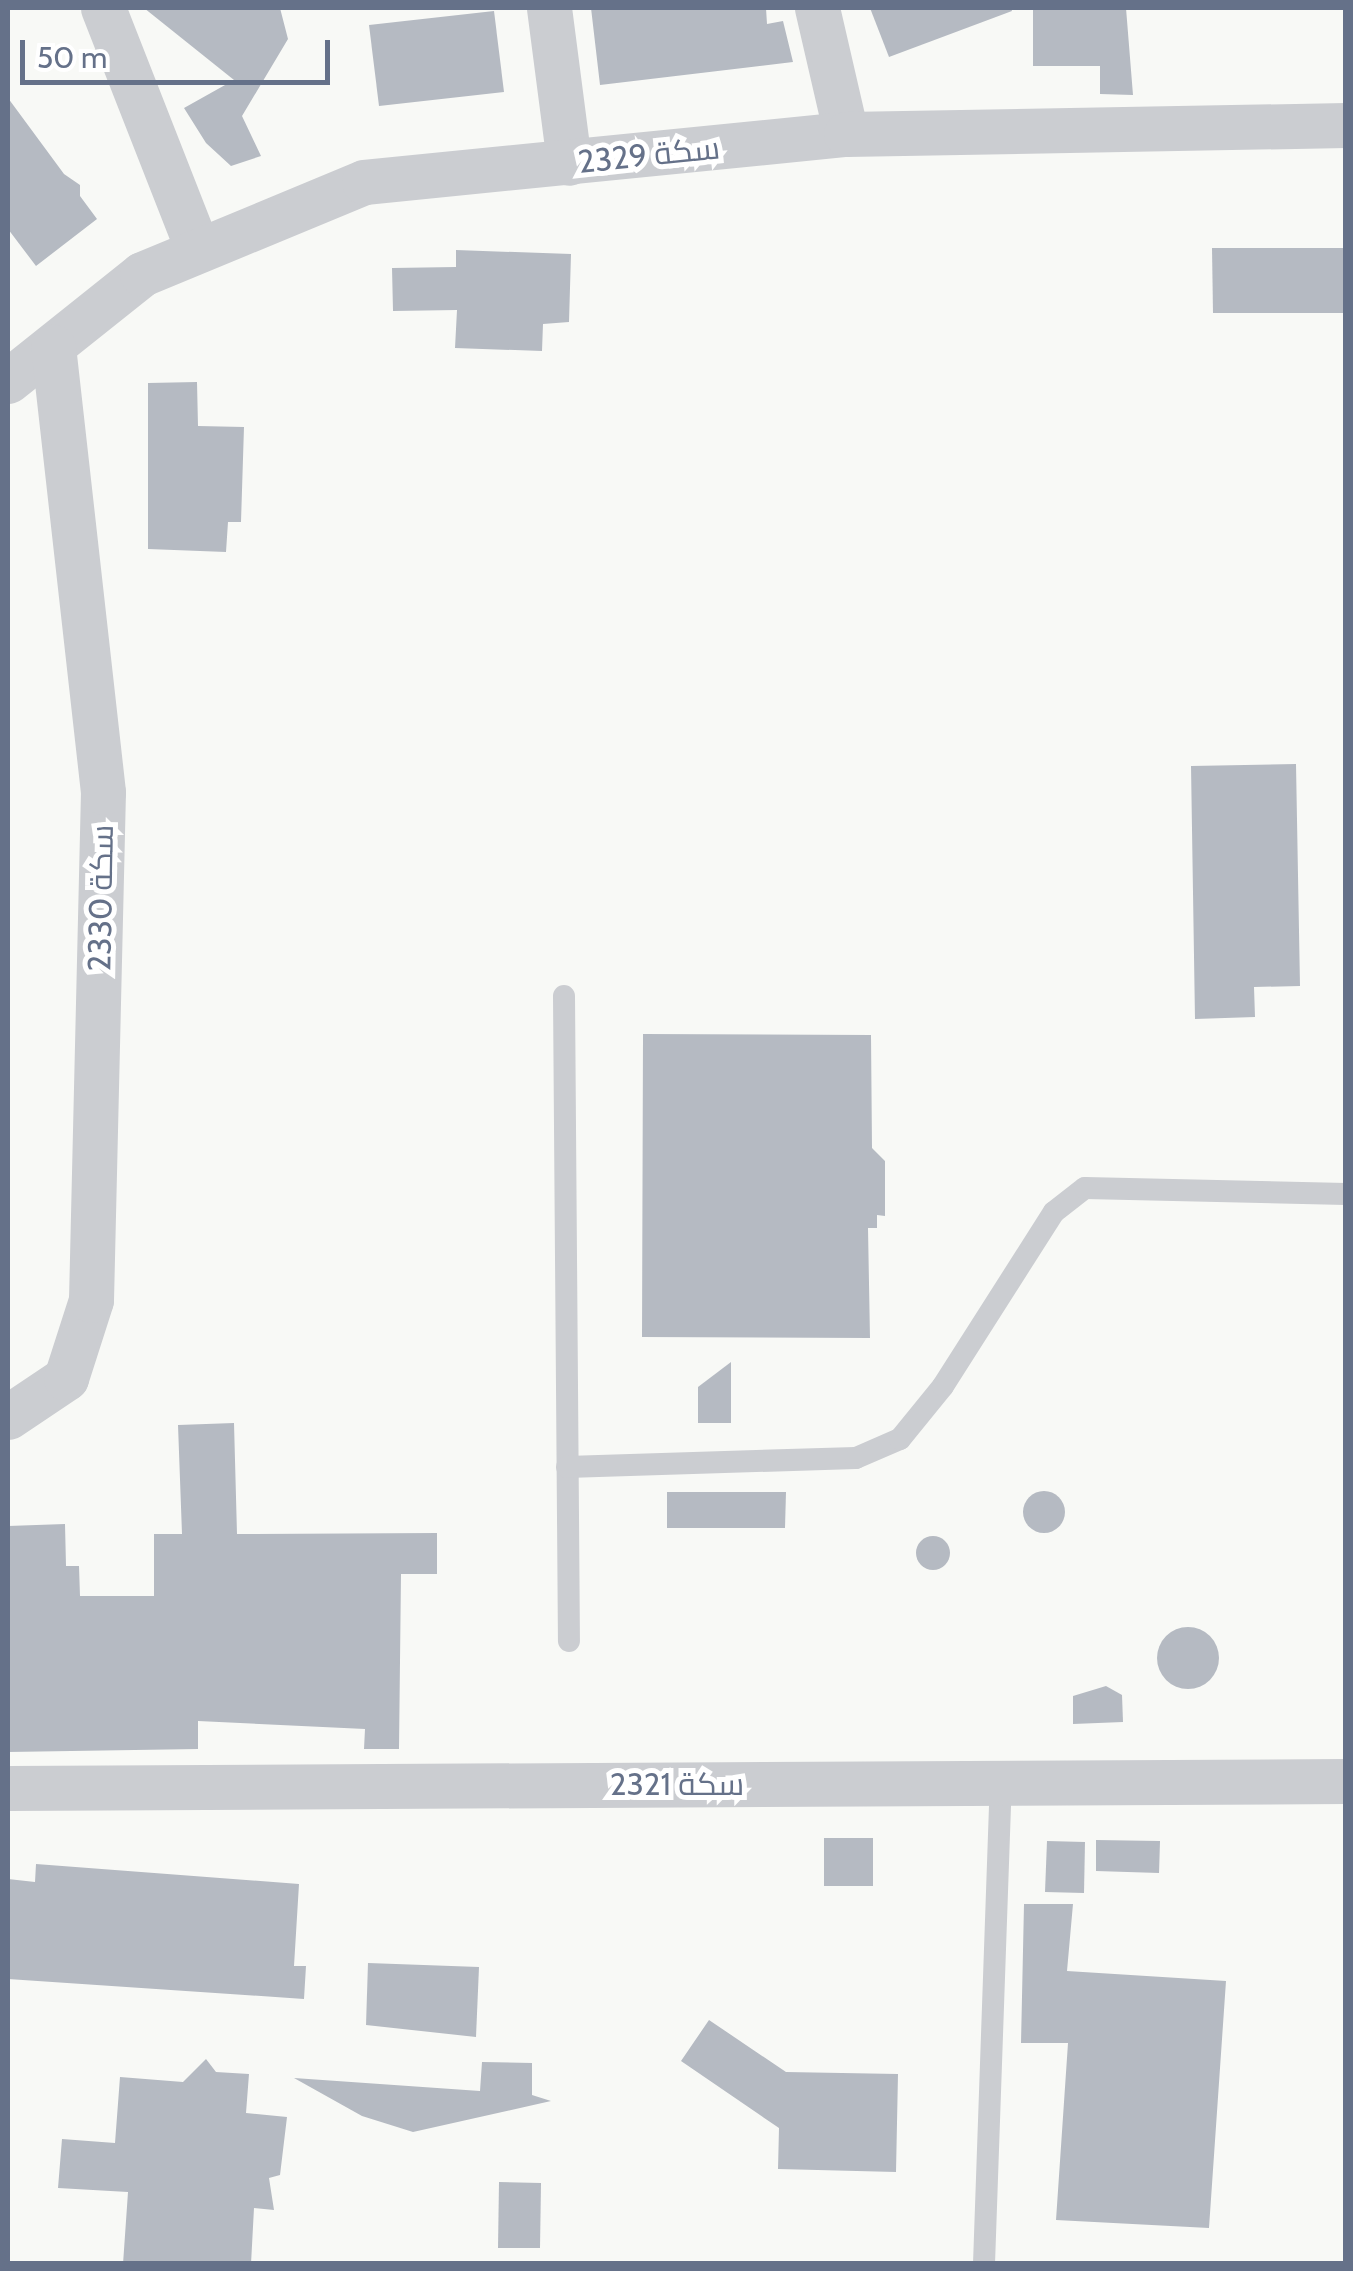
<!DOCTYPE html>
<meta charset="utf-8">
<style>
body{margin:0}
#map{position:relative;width:1353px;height:2271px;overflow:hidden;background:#f8f9f6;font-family:Cabin,Cairo,sans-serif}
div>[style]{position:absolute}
.building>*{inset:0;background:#b5bac2}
.round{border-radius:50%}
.lane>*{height:22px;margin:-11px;padding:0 11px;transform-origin:11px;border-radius:11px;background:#cbcdd1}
.street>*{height:45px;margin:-22.5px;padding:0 22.5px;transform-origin:22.5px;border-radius:22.5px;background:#cbcdd1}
span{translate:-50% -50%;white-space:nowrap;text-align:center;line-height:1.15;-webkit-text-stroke:10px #fff;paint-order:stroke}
.street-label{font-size:32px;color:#657189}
.frame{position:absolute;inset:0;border:10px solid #657189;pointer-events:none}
.scale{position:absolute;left:20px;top:40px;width:310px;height:45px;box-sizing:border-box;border:5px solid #657189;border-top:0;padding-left:12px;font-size:30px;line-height:35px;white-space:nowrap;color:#657189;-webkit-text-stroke:8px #fff;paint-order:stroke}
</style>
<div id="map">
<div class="building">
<div style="clip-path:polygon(144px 8px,280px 8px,288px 39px,242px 116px,261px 156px,231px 166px,206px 143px,184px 108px,234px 80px)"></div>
<div style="clip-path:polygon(591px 8px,766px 8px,767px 24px,783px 21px,793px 62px,600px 85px)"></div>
<div style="clip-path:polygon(870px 8px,1011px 8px,1012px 11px,889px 57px)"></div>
<div style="clip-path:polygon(1033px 8px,1126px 8px,1133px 95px,1100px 94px,1100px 66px,1033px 66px)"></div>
<div style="clip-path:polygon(494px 11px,504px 92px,379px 106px,369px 25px)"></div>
<div style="clip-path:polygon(8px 98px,64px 174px,80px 185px,80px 196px,97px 219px,36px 266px,8px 229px)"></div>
<div style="clip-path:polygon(1212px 248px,1346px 248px,1346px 313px,1213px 313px)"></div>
<div style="clip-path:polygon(456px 250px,571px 254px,569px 322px,543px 324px,542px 351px,455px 348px,457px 310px,393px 311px,392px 268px,456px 267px)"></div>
<div style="clip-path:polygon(197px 382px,198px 426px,244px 427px,241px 522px,228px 522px,226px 552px,148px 549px,148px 383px)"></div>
<div style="clip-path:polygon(1296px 764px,1300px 986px,1254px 987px,1255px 1017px,1195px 1019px,1191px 766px)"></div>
<div style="clip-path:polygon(643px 1034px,871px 1035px,872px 1148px,885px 1161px,885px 1216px,877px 1215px,877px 1228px,868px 1228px,870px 1338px,642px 1337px)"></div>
<div style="clip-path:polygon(731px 1362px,731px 1423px,698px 1423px,698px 1387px)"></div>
<div style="clip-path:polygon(234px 1423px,237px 1534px,437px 1533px,437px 1574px,401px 1574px,399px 1749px,364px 1749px,365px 1729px,198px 1721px,198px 1749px,8px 1752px,8px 1526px,65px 1524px,66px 1566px,79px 1566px,80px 1596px,154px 1596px,154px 1534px,182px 1534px,178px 1425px)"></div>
<div class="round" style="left:1023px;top:1491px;width:42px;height:42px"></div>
<div style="clip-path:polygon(667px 1492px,786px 1492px,785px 1528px,667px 1528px)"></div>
<div class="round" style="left:916px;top:1536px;width:34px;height:34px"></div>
<div class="round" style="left:1157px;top:1627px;width:62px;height:62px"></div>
<div style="clip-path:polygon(1106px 1686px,1122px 1695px,1123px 1722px,1073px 1724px,1073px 1696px)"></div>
<div style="clip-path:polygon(824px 1838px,873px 1838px,873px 1886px,824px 1886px)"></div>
<div style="clip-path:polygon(1096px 1840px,1160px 1841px,1159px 1873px,1096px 1871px)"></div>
<div style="clip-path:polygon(1047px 1841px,1085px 1842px,1084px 1893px,1045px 1892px)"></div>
<div style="clip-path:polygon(36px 1864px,299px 1884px,294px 1966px,306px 1966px,304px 1999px,8px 1979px,8px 1879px,35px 1882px)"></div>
<div style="clip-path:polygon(1024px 1904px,1073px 1904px,1067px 1971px,1226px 1981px,1209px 2228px,1056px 2220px,1068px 2043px,1021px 2043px)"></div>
<div style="clip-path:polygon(368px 1963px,479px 1967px,476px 2037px,366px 2025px)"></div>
<div style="clip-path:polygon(709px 2020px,786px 2072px,898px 2074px,896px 2172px,778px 2169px,779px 2128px,681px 2061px)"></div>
<div style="clip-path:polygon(206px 2059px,216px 2072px,249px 2074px,246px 2113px,287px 2117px,280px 2175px,269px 2178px,274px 2210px,254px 2208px,251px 2264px,123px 2264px,128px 2192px,58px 2188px,62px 2139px,115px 2143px,120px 2077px,183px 2082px)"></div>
<div style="clip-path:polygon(482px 2062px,532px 2063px,532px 2095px,551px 2101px,413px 2132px,362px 2116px,294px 2078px,480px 2091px)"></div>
<div style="clip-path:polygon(499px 2182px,541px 2183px,540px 2248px,498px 2248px)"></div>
</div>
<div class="lane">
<div style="left:564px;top:996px;width:645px;rotate:89.56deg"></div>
<div style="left:567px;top:1467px;width:289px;rotate:-1.8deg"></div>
<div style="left:856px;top:1458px;width:48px;rotate:-23.4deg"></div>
<div style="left:900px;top:1439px;width:68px;rotate:-50.9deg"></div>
<div style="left:943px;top:1386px;width:206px;rotate:-57.5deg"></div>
<div style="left:1054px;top:1212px;width:39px;rotate:-38deg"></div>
<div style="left:1085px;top:1188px;width:261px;rotate:1.3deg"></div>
<div style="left:984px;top:2264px;width:481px;rotate:-88deg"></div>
</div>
<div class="street">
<div style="left:103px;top:8px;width:260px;rotate:68.6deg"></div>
<div style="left:549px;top:8px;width:156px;rotate:82.6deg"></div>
<div style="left:817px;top:8px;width:129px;rotate:77deg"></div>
<div style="left:8px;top:381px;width:171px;rotate:-38.6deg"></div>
<div style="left:142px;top:274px;width:240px;rotate:-22.5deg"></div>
<div style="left:364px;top:182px;width:484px;rotate:-5.7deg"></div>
<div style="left:846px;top:134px;width:500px;rotate:-1.03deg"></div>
<div style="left:8px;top:1417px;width:70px;rotate:-33.9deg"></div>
<div style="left:66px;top:1378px;width:82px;rotate:-72.2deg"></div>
<div style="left:91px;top:1300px;width:508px;rotate:-88.65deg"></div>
<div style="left:103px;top:792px;width:448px;rotate:-96.4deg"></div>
<div style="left:8px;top:1788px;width:1338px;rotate:-0.3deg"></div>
</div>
<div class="street-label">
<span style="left:649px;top:155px;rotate:-6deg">سكة 2329</span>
<span style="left:101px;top:898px;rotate:-89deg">سكة 2330</span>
<span style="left:677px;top:1784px">سكة 2321</span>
</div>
<div class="frame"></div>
<div class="scale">50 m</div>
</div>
